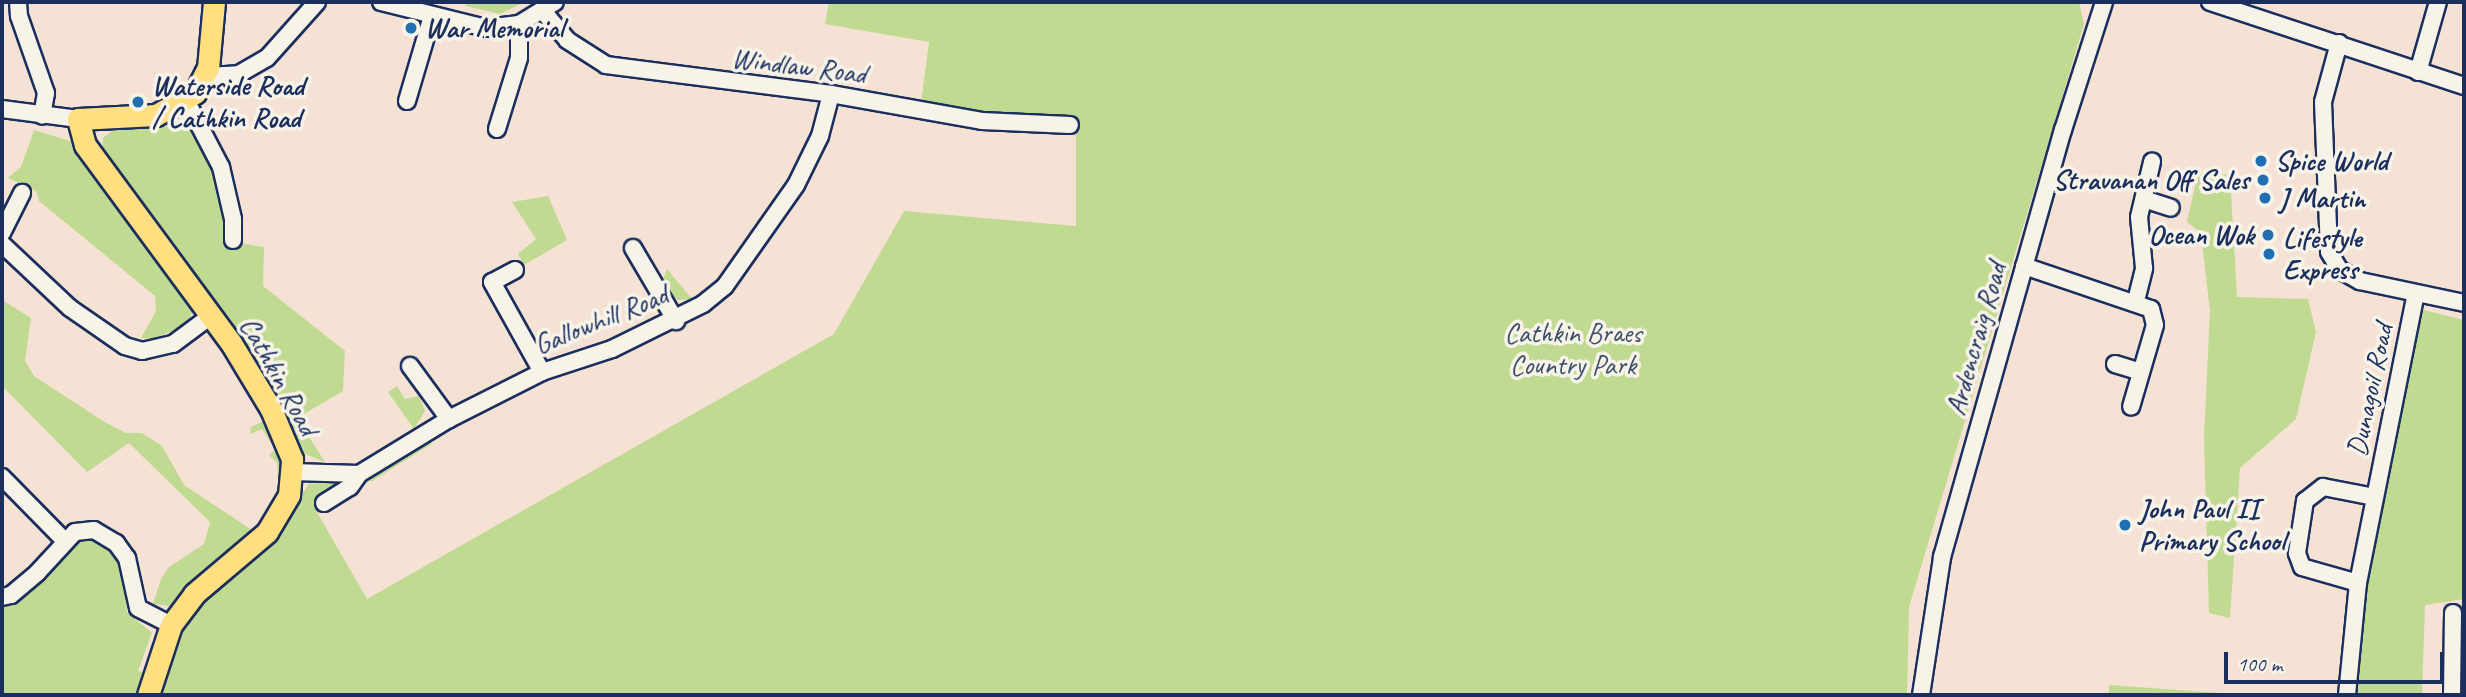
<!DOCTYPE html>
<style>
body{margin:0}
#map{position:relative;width:2466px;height:697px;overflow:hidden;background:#f5e2d5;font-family:Caveat,sans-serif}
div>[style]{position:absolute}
.green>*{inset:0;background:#c1da91}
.roads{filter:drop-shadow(2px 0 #1b2f5e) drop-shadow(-2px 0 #1b2f5e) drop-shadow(0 2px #1b2f5e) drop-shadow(0 -2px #1b2f5e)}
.minor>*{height:16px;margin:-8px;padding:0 8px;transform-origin:8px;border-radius:8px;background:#f7f3e8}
.major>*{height:21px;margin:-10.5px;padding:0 10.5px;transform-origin:10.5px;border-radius:10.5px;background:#ffdf80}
.dots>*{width:19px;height:19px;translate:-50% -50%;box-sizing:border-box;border:4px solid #f7f3e8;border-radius:50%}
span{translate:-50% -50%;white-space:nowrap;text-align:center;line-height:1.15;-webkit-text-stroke:7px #f7f3e8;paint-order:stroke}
.poi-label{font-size:28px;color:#1b2f5e;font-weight:700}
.left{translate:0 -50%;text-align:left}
.right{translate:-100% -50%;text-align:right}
.street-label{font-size:28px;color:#1b2f5e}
.park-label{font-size:28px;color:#3c5168}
.frame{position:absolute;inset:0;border:4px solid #1b2f5e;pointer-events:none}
.scale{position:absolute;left:2224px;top:652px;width:220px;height:32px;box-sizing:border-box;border:4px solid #1b2f5e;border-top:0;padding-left:9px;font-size:21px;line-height:24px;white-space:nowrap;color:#1b2f5e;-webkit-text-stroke:5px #f7f3e8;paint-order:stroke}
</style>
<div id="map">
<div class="green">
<div style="clip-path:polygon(468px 2px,525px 2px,500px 14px,465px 6px)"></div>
<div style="clip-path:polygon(829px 2px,2079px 2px,2084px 24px,1909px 607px,1907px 695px,160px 695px,165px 660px,194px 606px,271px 540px,309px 484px,343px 482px,314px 507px,367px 599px,834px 334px,904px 211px,1076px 226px,1076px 117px,999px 116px,921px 103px,929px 42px,825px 24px)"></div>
<div style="clip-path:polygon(189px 117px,207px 148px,238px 243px,264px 247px,263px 286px,345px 351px,343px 391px,297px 418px,325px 462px,305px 454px,236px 336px,102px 154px,103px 138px,112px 131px,165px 127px)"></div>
<div style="clip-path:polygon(34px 130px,73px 142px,195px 303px,188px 324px,153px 339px,141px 338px,156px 311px,155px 296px,39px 201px,36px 191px,8px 178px,21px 167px)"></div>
<div style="clip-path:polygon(2198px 173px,2230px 175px,2237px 297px,2308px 299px,2316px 332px,2296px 419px,2240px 468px,2230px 618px,2209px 613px,2204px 437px,2210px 311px,2201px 233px,2187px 222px)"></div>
<div style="clip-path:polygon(548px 196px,567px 240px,524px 265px,518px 254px,536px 239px,512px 202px)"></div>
<div style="clip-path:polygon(667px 269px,692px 299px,678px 300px,669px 294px,662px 282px)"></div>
<div style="clip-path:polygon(2px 300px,31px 318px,25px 361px,34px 376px,103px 421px,126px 433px,142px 433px,162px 446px,184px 485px,255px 532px,170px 606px,153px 604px,161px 579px,169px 567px,204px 544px,210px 522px,129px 443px,87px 472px,2px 386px)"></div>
<div style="clip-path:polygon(2420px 309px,2464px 320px,2464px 599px,2425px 605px,2422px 695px,2354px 695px,2361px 592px)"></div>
<div style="clip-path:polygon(397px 386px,405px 399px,419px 396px,425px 411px,414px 429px,388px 392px)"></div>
<div style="clip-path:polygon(264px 421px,271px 424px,284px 453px,284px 484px,271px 511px,279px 490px,277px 463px,269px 455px,275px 450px,262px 429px,250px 434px,251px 427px)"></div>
<div style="clip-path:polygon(435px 437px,430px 445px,372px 481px,364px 481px)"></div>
<div style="clip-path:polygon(86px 536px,98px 539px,112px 549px,121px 565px,127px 612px,152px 633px,138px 671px,145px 673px,139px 695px,2px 695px,2px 606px,14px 602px)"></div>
<div style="clip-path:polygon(2109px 685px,2249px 695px,2109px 695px)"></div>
</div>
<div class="roads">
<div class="minor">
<div style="left:18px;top:2px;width:14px;rotate:86deg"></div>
<div style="left:19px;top:16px;width:82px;rotate:70.7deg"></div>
<div style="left:46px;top:93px;width:23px;rotate:100deg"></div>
<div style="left:381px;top:2px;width:108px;rotate:13.9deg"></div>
<div style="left:486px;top:28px;width:33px;rotate:-7deg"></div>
<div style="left:519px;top:24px;width:42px;rotate:-31.4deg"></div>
<div style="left:2210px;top:2px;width:268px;rotate:18.3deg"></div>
<div style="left:543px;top:11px;width:38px;rotate:50deg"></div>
<div style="left:567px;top:40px;width:46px;rotate:32.7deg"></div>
<div style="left:606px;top:65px;width:227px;rotate:7.3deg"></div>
<div style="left:831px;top:94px;width:153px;rotate:10.1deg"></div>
<div style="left:982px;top:121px;width:88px;rotate:2.6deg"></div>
<div style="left:2339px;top:43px;width:61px;rotate:105.2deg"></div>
<div style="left:2323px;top:102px;width:150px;rotate:87.7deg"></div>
<div style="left:2329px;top:252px;width:21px;rotate:59deg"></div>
<div style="left:2340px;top:270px;width:23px;rotate:29deg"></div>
<div style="left:2360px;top:281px;width:106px;rotate:11.9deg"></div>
<div style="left:2418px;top:72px;width:73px;rotate:-74.1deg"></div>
<div style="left:205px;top:76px;width:34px;rotate:-3deg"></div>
<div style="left:239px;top:74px;width:32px;rotate:-30deg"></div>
<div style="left:267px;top:58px;width:75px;rotate:-48.2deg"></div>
<div style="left:186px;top:100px;width:76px;rotate:62.4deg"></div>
<div style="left:221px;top:167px;width:53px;rotate:77deg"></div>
<div style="left:233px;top:219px;width:21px;rotate:90deg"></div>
<div style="left:407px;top:101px;width:89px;rotate:-73.6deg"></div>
<div style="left:2px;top:109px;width:77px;rotate:7.5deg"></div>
<div style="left:497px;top:129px;width:74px;rotate:-72.8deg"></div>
<div style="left:519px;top:58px;width:34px;rotate:-90deg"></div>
<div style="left:2144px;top:199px;width:28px;rotate:18deg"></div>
<div style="left:2px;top:233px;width:45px;rotate:-63.4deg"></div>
<div style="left:2px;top:244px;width:93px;rotate:43.3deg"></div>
<div style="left:70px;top:308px;width:67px;rotate:34.6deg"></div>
<div style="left:125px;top:346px;width:18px;rotate:16deg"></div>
<div style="left:142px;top:351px;width:32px;rotate:-13deg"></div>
<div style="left:173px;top:344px;width:49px;rotate:-36.6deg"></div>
<div style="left:633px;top:248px;width:85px;rotate:59.5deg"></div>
<div style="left:2024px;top:266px;width:134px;rotate:18.7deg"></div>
<div style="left:2151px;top:309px;width:16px;rotate:76deg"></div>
<div style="left:2155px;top:325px;width:85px;rotate:106.3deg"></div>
<div style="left:515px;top:270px;width:26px;rotate:152deg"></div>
<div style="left:492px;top:282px;width:103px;rotate:60.9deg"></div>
<div style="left:2136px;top:301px;width:34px;rotate:-76deg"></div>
<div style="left:2144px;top:268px;width:51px;rotate:-95.6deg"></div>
<div style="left:2139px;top:217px;width:57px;rotate:-76.7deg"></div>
<div style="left:2115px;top:364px;width:27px;rotate:17deg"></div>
<div style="left:410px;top:366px;width:66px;rotate:53.7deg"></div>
<div style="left:293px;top:472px;width:66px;rotate:1.7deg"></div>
<div style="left:359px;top:474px;width:105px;rotate:-31.4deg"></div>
<div style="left:449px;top:419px;width:104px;rotate:-26.8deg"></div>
<div style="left:542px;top:372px;width:74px;rotate:-18.2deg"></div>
<div style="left:612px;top:349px;width:102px;rotate:-26.3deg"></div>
<div style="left:703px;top:304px;width:28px;rotate:-39deg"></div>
<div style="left:725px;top:286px;width:123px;rotate:-54.9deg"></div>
<div style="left:796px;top:185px;width:55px;rotate:-63.9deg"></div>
<div style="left:820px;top:136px;width:43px;rotate:-75.3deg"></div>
<div style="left:2px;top:477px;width:88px;rotate:45.5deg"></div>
<div style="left:324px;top:503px;width:31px;rotate:-32deg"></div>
<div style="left:350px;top:487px;width:16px;rotate:-55deg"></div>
<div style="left:2358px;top:583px;width:58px;rotate:-164.1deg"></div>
<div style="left:2302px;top:567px;width:15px;rotate:-110deg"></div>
<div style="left:2297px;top:553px;width:53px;rotate:-81.3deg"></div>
<div style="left:2305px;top:501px;width:23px;rotate:-38deg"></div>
<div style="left:2323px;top:487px;width:53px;rotate:10.9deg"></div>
<div style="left:2px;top:597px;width:9px;rotate:-13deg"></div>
<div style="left:11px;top:595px;width:34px;rotate:-40deg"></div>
<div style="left:37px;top:573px;width:56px;rotate:-47.2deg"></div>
<div style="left:75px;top:532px;width:19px;rotate:-6deg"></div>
<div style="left:94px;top:530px;width:26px;rotate:31deg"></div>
<div style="left:116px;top:543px;width:19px;rotate:54deg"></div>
<div style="left:127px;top:558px;width:51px;rotate:77.6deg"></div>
<div style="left:138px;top:608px;width:37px;rotate:27deg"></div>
<div style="left:1921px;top:695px;width:140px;rotate:-81.3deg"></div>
<div style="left:1942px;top:557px;width:444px;rotate:-74.2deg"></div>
<div style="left:2063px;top:130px;width:134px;rotate:-72.2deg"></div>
<div style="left:2347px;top:695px;width:113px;rotate:-84.4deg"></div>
<div style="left:2358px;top:583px;width:295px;rotate:-78.7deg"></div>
<div style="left:2452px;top:695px;width:82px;rotate:-89.3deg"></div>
</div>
<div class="major">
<div style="left:148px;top:695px;width:74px;rotate:-71.8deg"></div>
<div style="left:171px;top:625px;width:39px;rotate:-53deg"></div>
<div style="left:194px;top:594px;width:96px;rotate:-40.3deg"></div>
<div style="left:267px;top:532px;width:43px;rotate:-59.3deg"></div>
<div style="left:289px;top:495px;width:36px;rotate:-85deg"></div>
<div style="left:292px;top:459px;width:54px;rotate:-112.8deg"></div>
<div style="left:271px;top:409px;width:77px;rotate:-121.2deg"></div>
<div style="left:231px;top:343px;width:246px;rotate:-126.4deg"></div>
<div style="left:85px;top:145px;width:27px;rotate:-105deg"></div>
<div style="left:78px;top:119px;width:78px;rotate:-2.9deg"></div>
<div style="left:156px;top:115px;width:45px;rotate:-29.4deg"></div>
<div style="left:195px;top:93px;width:28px;rotate:-63deg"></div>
<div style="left:208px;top:68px;width:66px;rotate:-84.8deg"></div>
</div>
</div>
<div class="dots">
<div style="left:411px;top:28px;background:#1f6fb2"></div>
<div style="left:138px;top:102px;background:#1f6fb2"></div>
<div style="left:2261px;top:161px;background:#1f6fb2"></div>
<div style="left:2263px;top:180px;background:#1f6fb2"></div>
<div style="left:2265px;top:198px;background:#1f6fb2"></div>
<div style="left:2268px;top:235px;background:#1f6fb2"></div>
<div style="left:2269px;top:254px;background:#1f6fb2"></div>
<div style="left:2125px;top:525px;background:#1f6fb2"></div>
</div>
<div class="poi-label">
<span class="left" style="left:425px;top:28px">War Memorial</span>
<span class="left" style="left:152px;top:102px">Waterside Road<br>/ Cathkin Road</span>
<span class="left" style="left:2275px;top:161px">Spice World</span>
<span class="right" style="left:2249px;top:180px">Stravanan Off Sales</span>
<span class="left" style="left:2279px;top:198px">J Martin</span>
<span class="right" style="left:2254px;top:235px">Ocean Wok</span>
<span class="left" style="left:2283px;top:254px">Lifestyle<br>Express</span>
<span class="left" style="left:2139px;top:525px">John Paul II<br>Primary School</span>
</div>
<div class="street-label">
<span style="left:799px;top:66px;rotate:7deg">Windlaw Road</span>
<span style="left:601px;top:320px;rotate:-22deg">Gallowhill Road</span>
<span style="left:1976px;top:339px;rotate:-74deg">Ardencraig Road</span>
<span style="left:279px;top:376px;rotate:61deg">Cathkin Road</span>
<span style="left:2370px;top:390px;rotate:-78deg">Dunagoil Road</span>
</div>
<div class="park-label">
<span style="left:1573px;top:349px">Cathkin Braes<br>Country Park</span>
</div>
<div class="frame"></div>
<div class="scale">100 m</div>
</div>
